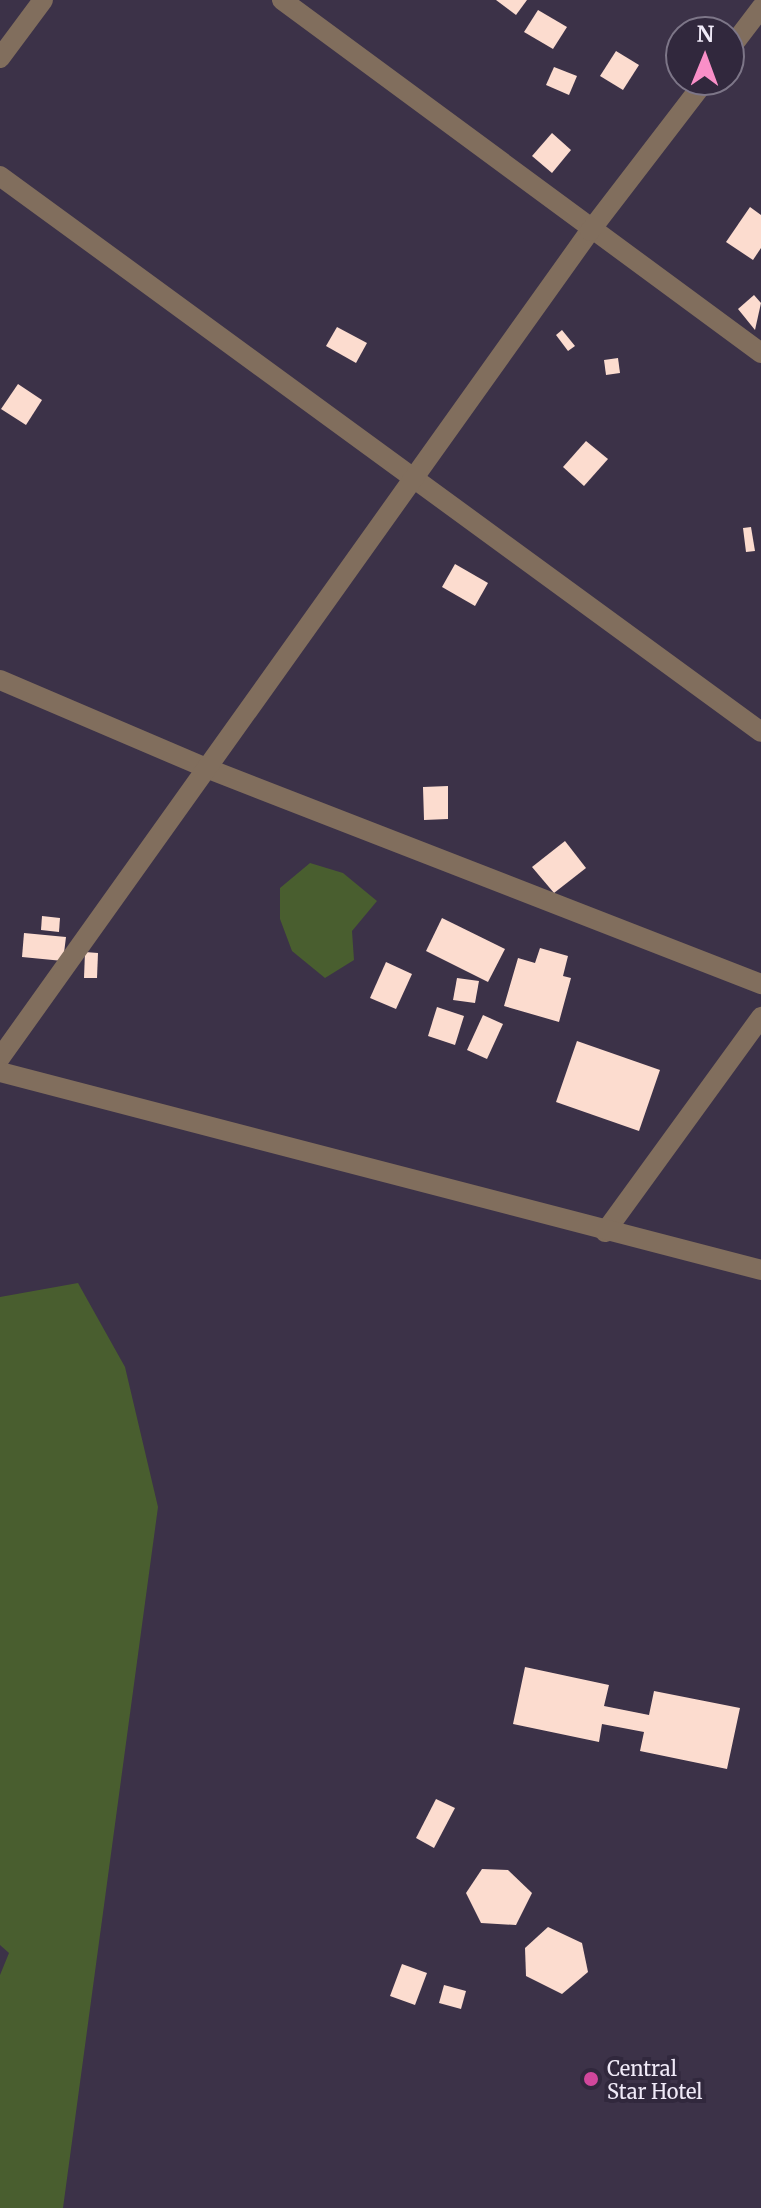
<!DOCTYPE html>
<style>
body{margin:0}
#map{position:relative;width:761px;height:2208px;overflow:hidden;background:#3c3248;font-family:Merriweather,serif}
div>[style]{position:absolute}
.green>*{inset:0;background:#495e2f}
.building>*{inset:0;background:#fcdccf}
.minor>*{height:20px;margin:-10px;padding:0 10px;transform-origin:10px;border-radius:10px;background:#816e5d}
.tertiary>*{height:20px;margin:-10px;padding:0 10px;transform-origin:10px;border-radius:10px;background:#816e5d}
.dots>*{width:22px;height:22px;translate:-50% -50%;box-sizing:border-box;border:4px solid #31283d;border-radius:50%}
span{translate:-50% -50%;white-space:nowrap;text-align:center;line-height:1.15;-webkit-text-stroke:8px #31283d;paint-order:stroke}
.poi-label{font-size:20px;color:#f0eaf8}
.left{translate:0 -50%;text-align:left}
.north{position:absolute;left:665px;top:16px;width:80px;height:80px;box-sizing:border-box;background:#31283d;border:2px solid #7d7688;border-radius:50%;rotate:1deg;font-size:22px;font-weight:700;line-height:32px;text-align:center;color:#f0eaf8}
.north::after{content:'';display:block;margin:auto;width:28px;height:36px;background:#f98fc8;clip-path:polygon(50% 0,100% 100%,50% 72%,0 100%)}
</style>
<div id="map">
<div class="green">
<div style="clip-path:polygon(310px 863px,343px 873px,377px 901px,352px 931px,354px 960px,325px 978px,292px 951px,280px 919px,280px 888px)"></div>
<div style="clip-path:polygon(78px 1283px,125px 1367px,158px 1507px,63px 2208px,0 2208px,0 1975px,9px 1953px,0 1945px,0 1297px)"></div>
</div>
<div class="building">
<div style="clip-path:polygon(496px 0,527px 0,516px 15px)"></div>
<div style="clip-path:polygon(538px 10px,567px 27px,553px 49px,524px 32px)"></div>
<div style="clip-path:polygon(616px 51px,639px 65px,623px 90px,600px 76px)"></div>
<div style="clip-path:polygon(554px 67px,577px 76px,569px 95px,546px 85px)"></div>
<div style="clip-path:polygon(552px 133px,571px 150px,552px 173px,532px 156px)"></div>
<div style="clip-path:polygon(750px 207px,761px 215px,761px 248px,753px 260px,726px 242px)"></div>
<div style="clip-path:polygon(754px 295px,761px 303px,755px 330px,738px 309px)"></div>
<div style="clip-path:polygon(337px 327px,367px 343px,356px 363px,326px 346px)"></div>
<div style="clip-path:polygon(562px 330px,575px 346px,568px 351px,556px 335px)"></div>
<div style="clip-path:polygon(618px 358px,620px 373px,606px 375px,604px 360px)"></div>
<div style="clip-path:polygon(18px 384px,42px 400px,26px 425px,1px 409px)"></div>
<div style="clip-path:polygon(586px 441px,608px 459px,584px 486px,563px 467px)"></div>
<div style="clip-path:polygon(751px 527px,755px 551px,746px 552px,743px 528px)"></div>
<div style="clip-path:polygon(455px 564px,488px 583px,475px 606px,442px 587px)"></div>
<div style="clip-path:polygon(448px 786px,448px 819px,424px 820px,423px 787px)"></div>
<div style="clip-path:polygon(565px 841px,586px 868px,554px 893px,532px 867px)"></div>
<div style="clip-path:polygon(42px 916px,60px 918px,59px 932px,41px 930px)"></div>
<div style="clip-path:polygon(442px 918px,505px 949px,488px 982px,426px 951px)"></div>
<div style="clip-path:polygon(24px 933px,66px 937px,63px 961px,22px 957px)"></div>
<div style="clip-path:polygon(540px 948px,568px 956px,563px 976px,571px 978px,559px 1022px,504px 1006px,518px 958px,535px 963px)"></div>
<div style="clip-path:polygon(85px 952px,98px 953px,97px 978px,84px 978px)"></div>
<div style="clip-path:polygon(386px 962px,412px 974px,396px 1009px,370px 998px)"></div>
<div style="clip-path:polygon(457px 978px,479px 981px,475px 1003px,453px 1000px)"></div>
<div style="clip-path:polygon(437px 1007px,464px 1016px,455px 1045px,428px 1036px)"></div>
<div style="clip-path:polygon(483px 1015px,503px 1024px,487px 1059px,467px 1050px)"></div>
<div style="clip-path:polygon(577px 1041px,660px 1070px,639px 1131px,556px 1102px)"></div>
<div style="clip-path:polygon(525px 1667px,609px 1685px,604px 1706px,649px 1715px,654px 1691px,740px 1708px,727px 1769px,640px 1751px,644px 1732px,602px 1724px,599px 1742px,513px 1724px)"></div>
<div style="clip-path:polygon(436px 1799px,455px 1808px,434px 1848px,416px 1838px)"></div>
<div style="clip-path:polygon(482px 1869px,508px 1870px,532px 1893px,516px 1925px,481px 1923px,466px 1893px)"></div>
<div style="clip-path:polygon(548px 1927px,582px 1943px,588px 1972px,562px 1994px,526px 1976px,525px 1948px)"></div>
<div style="clip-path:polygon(402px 1964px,427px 1973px,415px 2005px,390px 1996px)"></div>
<div style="clip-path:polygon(444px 1985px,466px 1991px,461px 2009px,439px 2003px)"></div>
</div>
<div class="minor">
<div style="left:282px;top:0;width:595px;rotate:36.39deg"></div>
<div style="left:729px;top:50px;width:53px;rotate:-52.7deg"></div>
<div style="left:0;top:58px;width:72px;rotate:-53.4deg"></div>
<div style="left:0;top:176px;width:942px;rotate:36.15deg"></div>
<div style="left:0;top:680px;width:224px;rotate:23.1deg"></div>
<div style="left:206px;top:768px;width:596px;rotate:21.27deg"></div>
<div style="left:0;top:1058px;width:1016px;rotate:-54.5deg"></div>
<div style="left:590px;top:231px;width:190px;rotate:-52.5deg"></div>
<div style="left:605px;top:1232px;width:266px;rotate:-54deg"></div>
</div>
<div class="tertiary">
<div style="left:0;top:1072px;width:786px;rotate:14.58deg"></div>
</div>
<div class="dots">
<div style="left:591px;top:2079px;background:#d1479c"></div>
</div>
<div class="poi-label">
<span class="left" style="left:607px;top:2080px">Central<br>Star Hotel</span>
</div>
<div class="north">N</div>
</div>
